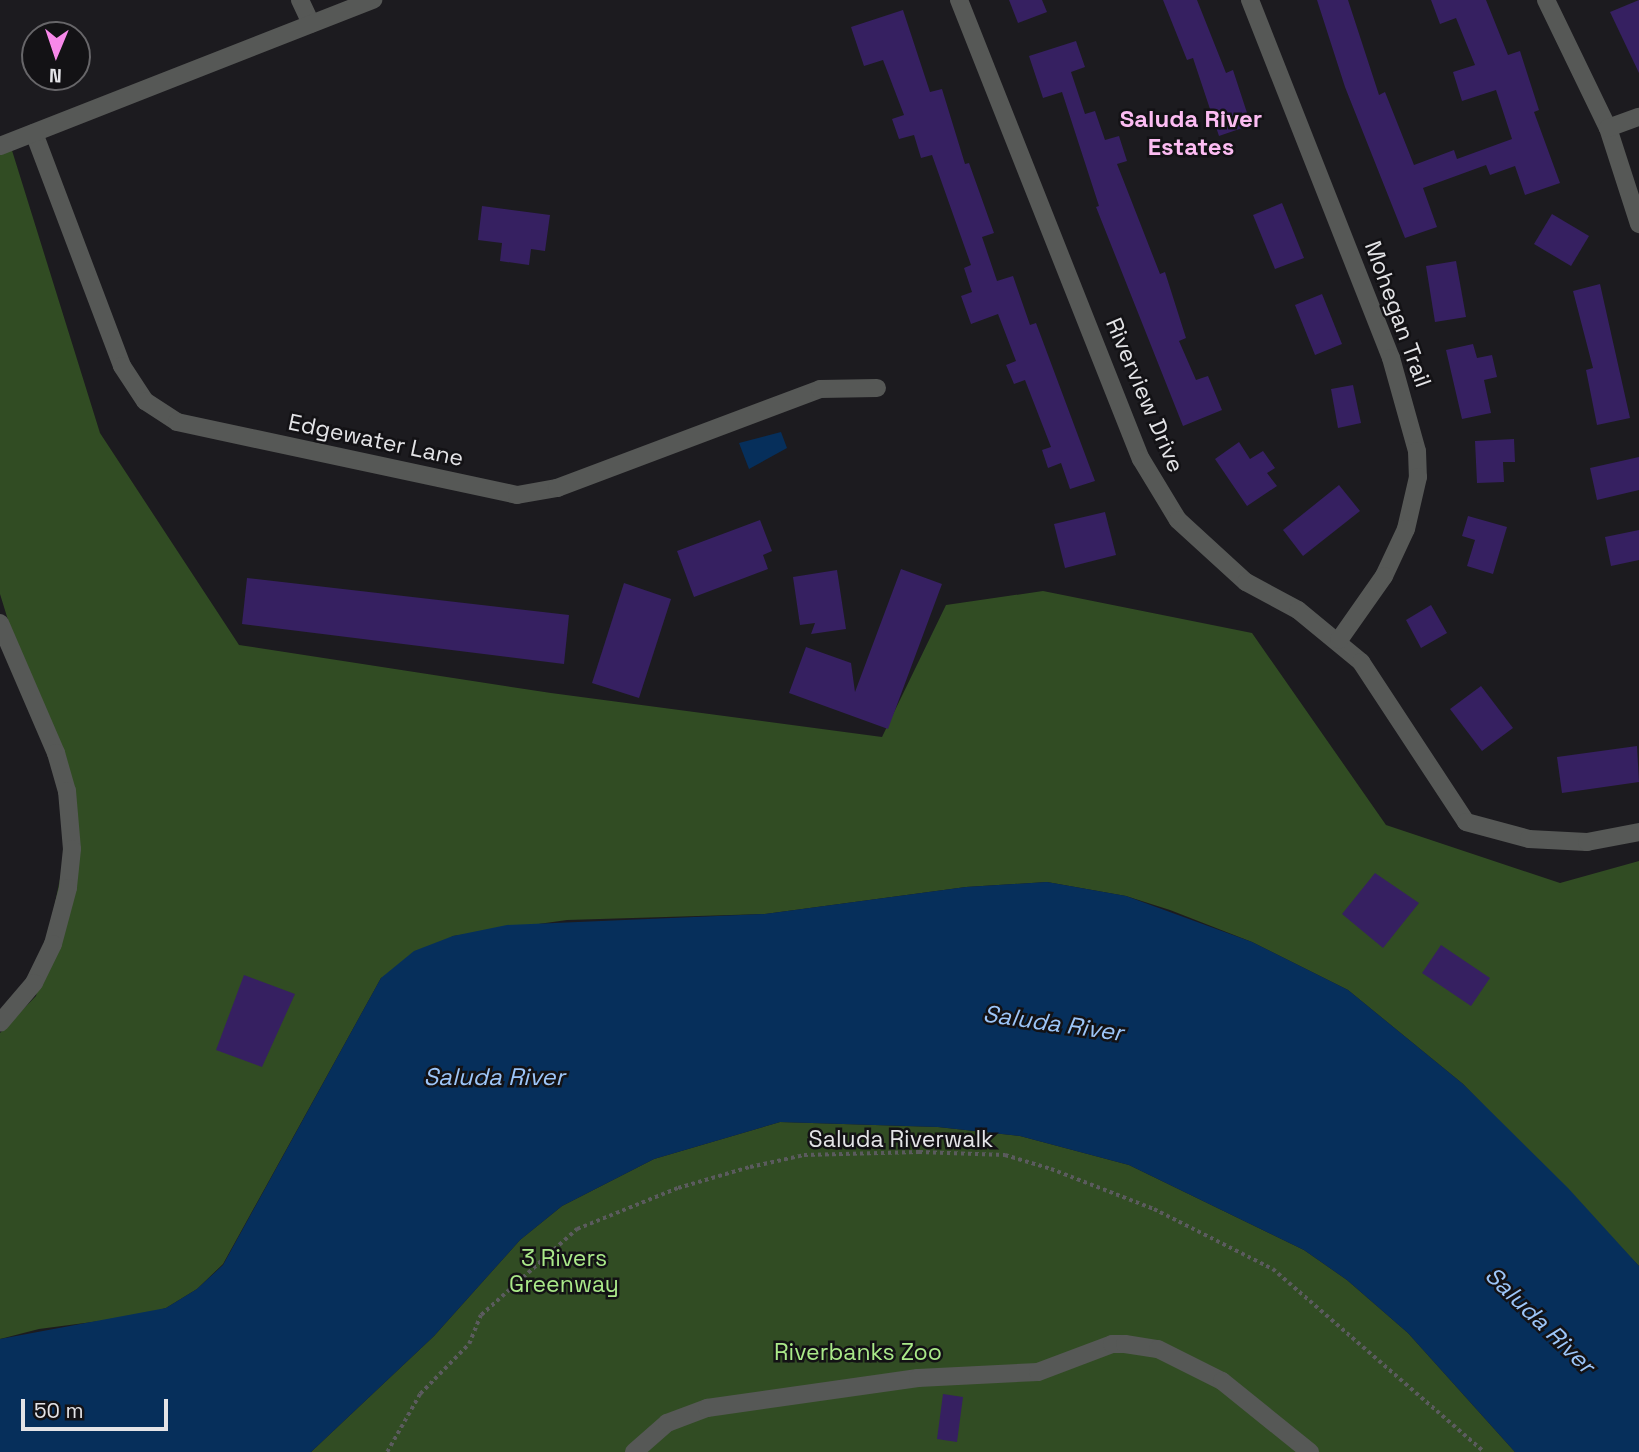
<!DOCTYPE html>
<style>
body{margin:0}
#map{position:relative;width:1639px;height:1452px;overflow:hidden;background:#1c1b1f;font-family:"Space Grotesk",sans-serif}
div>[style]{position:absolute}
.green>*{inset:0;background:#314c23}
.water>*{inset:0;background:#062f5b}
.building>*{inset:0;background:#362061}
.path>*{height:3.5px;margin-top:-1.75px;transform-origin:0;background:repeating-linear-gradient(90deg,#5b5b5e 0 3.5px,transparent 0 7px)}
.minor>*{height:18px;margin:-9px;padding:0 9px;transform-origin:9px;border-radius:9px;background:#565856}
span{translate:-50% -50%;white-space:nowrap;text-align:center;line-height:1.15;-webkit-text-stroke:5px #131215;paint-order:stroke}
.street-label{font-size:23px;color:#e4e4e7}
.park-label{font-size:23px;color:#aae989}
.neighbourhood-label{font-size:24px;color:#fcbcf2;font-weight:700}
.water-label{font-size:24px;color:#9dc6f9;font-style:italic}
.north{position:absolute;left:21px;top:21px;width:70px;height:70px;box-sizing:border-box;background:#131215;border:2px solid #676669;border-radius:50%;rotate:182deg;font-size:19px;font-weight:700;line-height:28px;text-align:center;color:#e4e4e7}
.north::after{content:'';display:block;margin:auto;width:24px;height:32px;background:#f888ea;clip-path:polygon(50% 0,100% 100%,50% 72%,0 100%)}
.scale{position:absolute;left:21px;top:1399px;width:147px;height:32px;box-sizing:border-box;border:4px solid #e4e4e7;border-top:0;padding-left:9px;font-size:21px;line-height:24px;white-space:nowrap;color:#e4e4e7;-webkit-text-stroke:5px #131215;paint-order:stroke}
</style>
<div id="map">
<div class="green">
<div style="clip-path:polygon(10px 144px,100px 433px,239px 645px,551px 693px,882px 737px,946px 605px,1043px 591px,1252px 633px,1386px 825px,1560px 883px,1639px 861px,1639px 1266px,1463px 1084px,1348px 990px,1252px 942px,1170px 910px,1126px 896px,1047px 882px,966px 887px,765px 914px,567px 920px,453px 936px,381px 978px,223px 1264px,197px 1289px,166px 1308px,138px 1316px,39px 1329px,0 1339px,0 1033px,36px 996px,71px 825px,0 594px,0 148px)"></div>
<div style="clip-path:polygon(780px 1122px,938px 1127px,1020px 1136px,1129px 1165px,1304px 1250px,1347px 1280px,1408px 1333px,1515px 1452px,311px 1452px,434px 1336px,520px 1240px,562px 1206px,654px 1159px)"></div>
</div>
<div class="water">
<div style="clip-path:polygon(781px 432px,787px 448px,749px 469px,739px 443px)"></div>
<div style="clip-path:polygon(1047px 882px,1126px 896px,1252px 942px,1348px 990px,1463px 1084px,1568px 1188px,1639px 1266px,1639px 1452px,1515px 1452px,1408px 1333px,1347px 1280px,1304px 1250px,1129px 1165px,1020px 1136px,938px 1127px,780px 1122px,654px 1159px,562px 1206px,520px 1240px,434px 1336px,311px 1452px,0 1452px,0 1339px,166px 1308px,197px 1289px,223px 1265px,381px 978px,414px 951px,453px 936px,507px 925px,765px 914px,966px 887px)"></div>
</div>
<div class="building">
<div style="clip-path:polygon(1009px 0,1042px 0,1047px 12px,1018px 23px)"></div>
<div style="clip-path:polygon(1163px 0,1197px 0,1226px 73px,1233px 70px,1251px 125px,1219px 136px,1193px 58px,1187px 60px)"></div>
<div style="clip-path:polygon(1317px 0,1348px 0,1379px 95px,1385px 92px,1414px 165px,1454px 150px,1457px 159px,1512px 139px,1496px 90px,1462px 101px,1453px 72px,1475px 65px,1456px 18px,1440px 24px,1431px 0,1486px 0,1508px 55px,1520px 51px,1539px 110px,1534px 112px,1560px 183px,1525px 195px,1515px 166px,1490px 175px,1486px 165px,1423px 188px,1437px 227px,1405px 238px,1345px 87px)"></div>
<div style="clip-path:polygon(1639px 0,1639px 73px,1610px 12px)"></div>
<div style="clip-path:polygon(903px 10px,930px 92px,942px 89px,965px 164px,969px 163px,994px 233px,982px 237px,997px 281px,1013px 276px,1030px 325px,1036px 323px,1095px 481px,1070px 489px,1061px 463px,1048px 468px,1042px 450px,1051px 447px,1025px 380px,1014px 384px,1006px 365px,1016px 361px,998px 314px,971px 324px,961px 296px,972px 292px,964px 268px,971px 265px,932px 155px,921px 158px,914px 135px,899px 139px,892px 119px,904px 115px,883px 60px,864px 66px,851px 27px)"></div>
<div style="clip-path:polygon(1076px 41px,1085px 67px,1071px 72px,1085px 114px,1095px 111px,1105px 140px,1119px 136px,1127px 161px,1117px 164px,1160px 274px,1165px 272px,1186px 338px,1179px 341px,1196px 380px,1208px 376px,1222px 410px,1183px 426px,1096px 207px,1099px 206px,1062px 92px,1043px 98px,1029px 56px)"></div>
<div style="clip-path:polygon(1282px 203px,1304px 258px,1275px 269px,1253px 215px)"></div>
<div style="clip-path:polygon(482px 206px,550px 215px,545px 251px,531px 249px,529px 265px,500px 261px,502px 243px,478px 240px)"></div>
<div style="clip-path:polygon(1552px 214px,1589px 236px,1571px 266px,1534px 244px)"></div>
<div style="clip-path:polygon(1456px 261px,1466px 317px,1435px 322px,1426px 266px)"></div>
<div style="clip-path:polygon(1600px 284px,1630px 418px,1597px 425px,1586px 370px,1593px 368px,1573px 291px)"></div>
<div style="clip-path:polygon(1322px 294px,1342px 344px,1315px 355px,1295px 305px)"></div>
<div style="clip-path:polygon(1473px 344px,1477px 358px,1492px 355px,1497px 377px,1484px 380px,1491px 413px,1462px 419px,1446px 350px)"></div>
<div style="clip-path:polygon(1353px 385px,1361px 423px,1338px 428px,1331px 389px)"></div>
<div style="clip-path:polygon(1514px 439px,1515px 462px,1503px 462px,1504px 482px,1477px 483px,1475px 441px)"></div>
<div style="clip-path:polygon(1239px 442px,1250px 459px,1263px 451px,1275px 468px,1267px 473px,1277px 486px,1247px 506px,1215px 459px)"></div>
<div style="clip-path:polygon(1639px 457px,1639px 490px,1597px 500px,1590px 468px)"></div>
<div style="clip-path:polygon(1339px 485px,1360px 511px,1303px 556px,1283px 530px)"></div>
<div style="clip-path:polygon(1105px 512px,1116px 555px,1065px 568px,1054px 524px)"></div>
<div style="clip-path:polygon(1468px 516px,1507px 527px,1493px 574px,1467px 566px,1475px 540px,1462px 536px)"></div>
<div style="clip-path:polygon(760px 520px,772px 551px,763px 555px,768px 569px,694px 597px,677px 551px)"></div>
<div style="clip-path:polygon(1639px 530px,1639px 560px,1611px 566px,1605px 537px)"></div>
<div style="clip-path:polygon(901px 569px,942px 584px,888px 729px,789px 693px,806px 647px,851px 663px,855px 692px)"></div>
<div style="clip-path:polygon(837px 570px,846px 629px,811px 634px,815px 623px,800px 625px,793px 577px)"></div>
<div style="clip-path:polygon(247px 578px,569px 615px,564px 664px,242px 624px)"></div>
<div style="clip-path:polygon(624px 583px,671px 599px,639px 698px,592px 683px)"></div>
<div style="clip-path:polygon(1431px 605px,1447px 633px,1421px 648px,1406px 620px)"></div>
<div style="clip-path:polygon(1481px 686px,1513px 728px,1482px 751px,1450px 709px)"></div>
<div style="clip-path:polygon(1637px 746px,1639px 782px,1562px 793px,1557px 757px)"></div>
<div style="clip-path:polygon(1375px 873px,1419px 903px,1383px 948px,1342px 914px)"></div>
<div style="clip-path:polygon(1441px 945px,1490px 978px,1471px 1006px,1422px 973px)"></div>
<div style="clip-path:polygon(244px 975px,295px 994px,262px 1067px,216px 1050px)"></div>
<div style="clip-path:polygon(943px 1394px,963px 1397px,957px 1442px,937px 1439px)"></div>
</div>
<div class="path">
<div style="left:387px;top:1452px;width:67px;rotate:-60.4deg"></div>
<div style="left:420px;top:1394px;width:70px;rotate:-45.6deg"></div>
<div style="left:469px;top:1344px;width:31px;rotate:-68deg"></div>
<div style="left:481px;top:1315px;width:129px;rotate:-41.9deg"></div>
<div style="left:577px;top:1229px;width:109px;rotate:-22.1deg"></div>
<div style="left:678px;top:1188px;width:75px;rotate:-16.3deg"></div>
<div style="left:750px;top:1167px;width:55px;rotate:-12.5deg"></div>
<div style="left:804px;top:1155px;width:115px;rotate:-1.5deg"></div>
<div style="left:919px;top:1152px;width:86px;rotate:2deg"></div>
<div style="left:1005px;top:1155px;width:48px;rotate:16.9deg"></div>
<div style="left:1051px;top:1169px;width:110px;rotate:21.2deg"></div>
<div style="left:1154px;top:1209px;width:133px;rotate:26.8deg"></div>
<div style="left:1273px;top:1269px;width:279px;rotate:40.9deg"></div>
</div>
<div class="minor">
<div style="left:300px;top:0;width:26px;rotate:65deg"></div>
<div style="left:959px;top:0;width:494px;rotate:68.4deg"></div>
<div style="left:1141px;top:459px;width:71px;rotate:58.8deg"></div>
<div style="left:1178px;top:520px;width:92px;rotate:42.4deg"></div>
<div style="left:1246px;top:582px;width:59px;rotate:28.3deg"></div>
<div style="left:1298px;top:610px;width:82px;rotate:39.5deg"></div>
<div style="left:1361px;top:662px;width:191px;rotate:56.7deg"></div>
<div style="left:1466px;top:822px;width:65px;rotate:15.1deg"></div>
<div style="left:1529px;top:839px;width:58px;rotate:3deg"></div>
<div style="left:1587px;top:842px;width:53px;rotate:-10.9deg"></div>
<div style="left:1250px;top:0;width:385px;rotate:68.5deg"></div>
<div style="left:1391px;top:358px;width:97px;rotate:74.4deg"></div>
<div style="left:1417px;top:451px;width:26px;rotate:88deg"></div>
<div style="left:1418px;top:477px;width:53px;rotate:103deg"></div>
<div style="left:1406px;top:529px;width:52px;rotate:115.1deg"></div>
<div style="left:1384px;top:576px;width:78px;rotate:125.1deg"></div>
<div style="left:1546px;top:0;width:142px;rotate:64.2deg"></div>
<div style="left:1608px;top:128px;width:101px;rotate:72.1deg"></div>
<div style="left:1608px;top:128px;width:33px;rotate:-20deg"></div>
<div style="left:34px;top:133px;width:249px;rotate:69.3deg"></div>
<div style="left:122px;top:366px;width:42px;rotate:56.7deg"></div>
<div style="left:145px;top:401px;width:38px;rotate:33deg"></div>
<div style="left:177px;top:422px;width:348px;rotate:12.1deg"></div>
<div style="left:517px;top:495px;width:41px;rotate:-9.9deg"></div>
<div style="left:557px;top:488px;width:281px;rotate:-20.6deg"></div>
<div style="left:820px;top:389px;width:57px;rotate:-1deg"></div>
<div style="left:0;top:146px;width:401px;rotate:-21.4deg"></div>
<div style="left:0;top:623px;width:142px;rotate:66.7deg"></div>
<div style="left:56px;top:753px;width:40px;rotate:74deg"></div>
<div style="left:67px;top:791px;width:58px;rotate:85.1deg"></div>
<div style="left:72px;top:849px;width:39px;rotate:96deg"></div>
<div style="left:68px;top:888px;width:58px;rotate:105deg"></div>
<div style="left:53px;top:944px;width:43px;rotate:116deg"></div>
<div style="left:34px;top:983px;width:52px;rotate:130.4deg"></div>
<div style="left:634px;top:1452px;width:44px;rotate:-41.3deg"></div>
<div style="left:667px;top:1423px;width:43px;rotate:-20.6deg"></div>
<div style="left:707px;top:1408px;width:213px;rotate:-8.1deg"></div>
<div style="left:918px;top:1378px;width:120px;rotate:-2.9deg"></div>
<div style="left:1038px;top:1372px;width:79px;rotate:-20.7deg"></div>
<div style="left:1112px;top:1344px;width:13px"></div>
<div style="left:1125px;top:1344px;width:33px;rotate:9deg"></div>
<div style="left:1158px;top:1349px;width:72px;rotate:26.6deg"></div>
<div style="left:1222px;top:1381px;width:113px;rotate:38.9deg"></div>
</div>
<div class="street-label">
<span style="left:1398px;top:314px;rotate:70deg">Mohegan Trail</span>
<span style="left:1145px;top:395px;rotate:67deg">Riverview Drive</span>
<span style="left:376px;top:440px;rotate:12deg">Edgewater Lane</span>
<span style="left:901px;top:1139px">Saluda Riverwalk</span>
</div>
<div class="park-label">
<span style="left:564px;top:1271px">3 Rivers<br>Greenway</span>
<span style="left:858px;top:1352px">Riverbanks Zoo</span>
</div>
<div class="neighbourhood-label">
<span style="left:1191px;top:133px">Saluda River<br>Estates</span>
</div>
<div class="water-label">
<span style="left:1053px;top:1023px;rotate:8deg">Saluda River</span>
<span style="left:494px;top:1077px">Saluda River</span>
<span style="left:1540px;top:1320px;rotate:44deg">Saluda River</span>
</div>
<div class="north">N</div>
<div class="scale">50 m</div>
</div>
